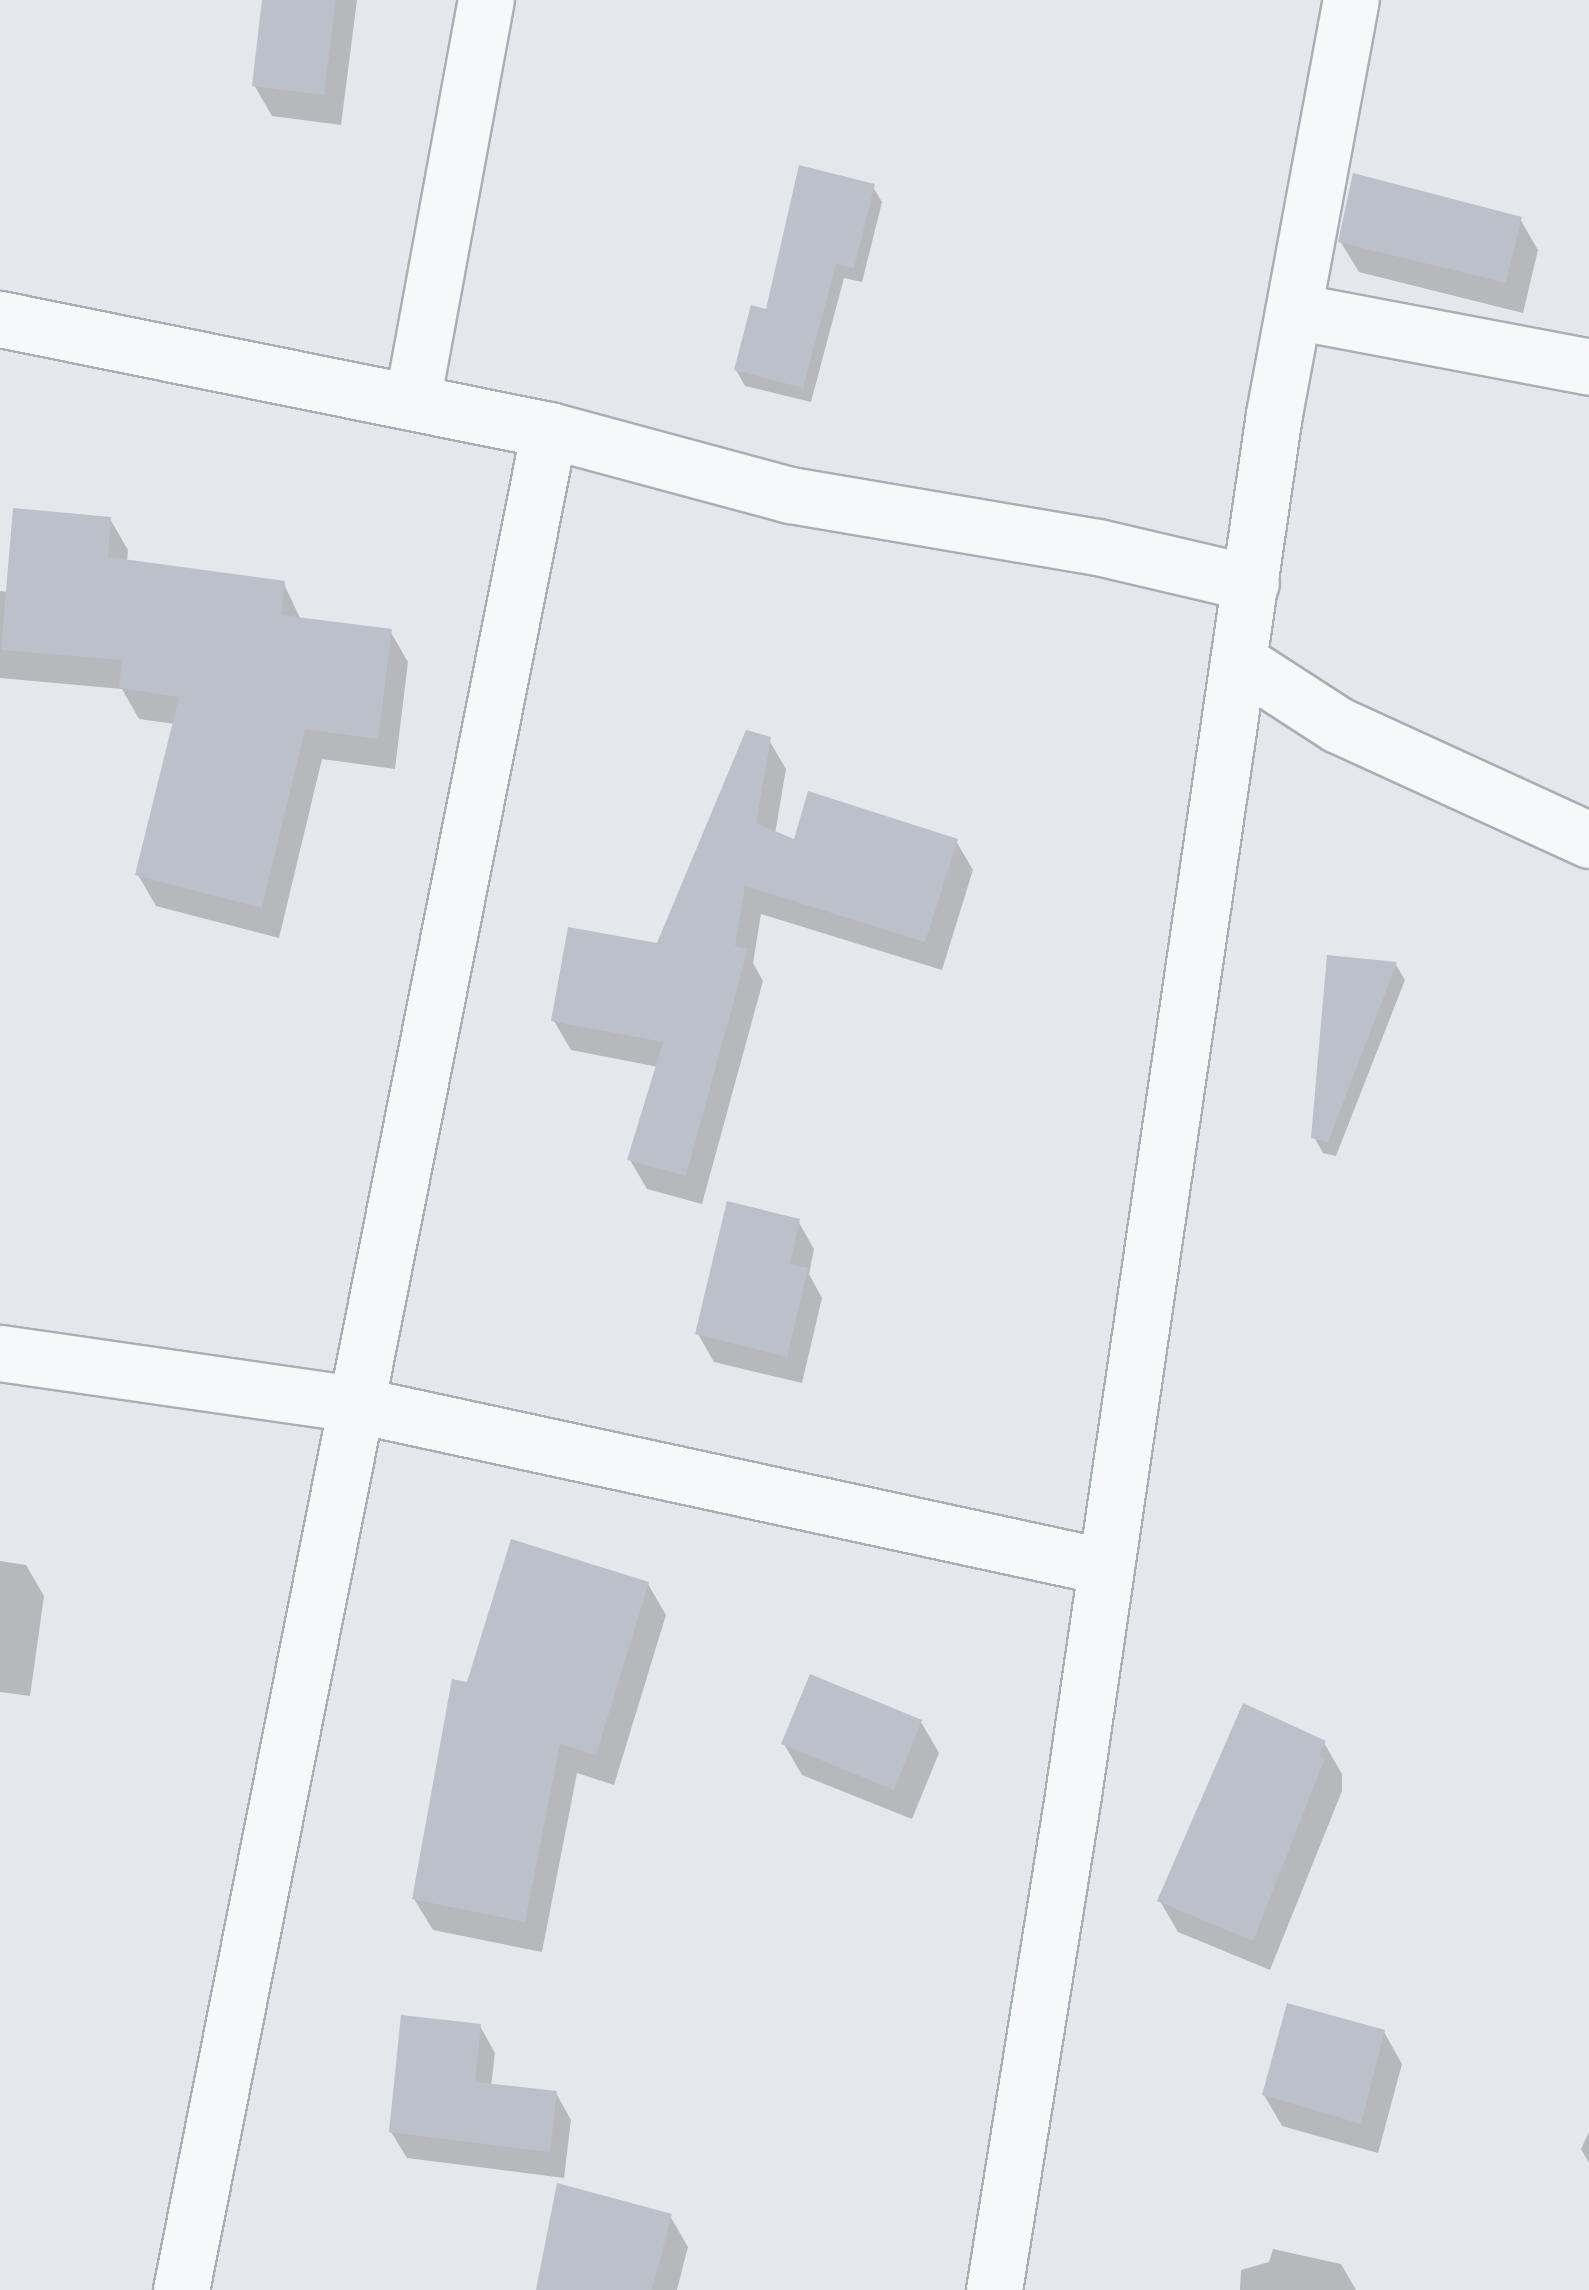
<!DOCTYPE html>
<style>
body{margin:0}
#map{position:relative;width:1589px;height:2290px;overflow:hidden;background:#e4e7ec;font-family:Signika,sans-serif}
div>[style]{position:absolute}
.shadow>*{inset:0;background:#0003}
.building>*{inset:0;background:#bbc0ca}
.roads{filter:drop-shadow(2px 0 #a9aeb7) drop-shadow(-2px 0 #a9aeb7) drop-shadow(0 2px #a9aeb7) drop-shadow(0 -2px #a9aeb7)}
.street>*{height:55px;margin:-27.5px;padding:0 27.5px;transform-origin:27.5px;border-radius:27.5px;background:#f7f8fa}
span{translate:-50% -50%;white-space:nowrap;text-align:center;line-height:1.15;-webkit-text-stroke:8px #f4f6f9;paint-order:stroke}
</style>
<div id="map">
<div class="shadow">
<div style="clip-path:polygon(265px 0,357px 0,341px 125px,272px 116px,254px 85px)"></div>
<div style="clip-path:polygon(873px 187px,882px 202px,862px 282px,844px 278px,811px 402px,745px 386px,736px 370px,767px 312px)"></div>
<div style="clip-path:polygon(1520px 219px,1538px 250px,1523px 313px,1359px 272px,1340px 241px)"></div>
<div style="clip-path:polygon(110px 519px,128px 550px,127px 562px,284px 584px,301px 620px,390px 631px,408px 662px,395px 769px,322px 759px,279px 938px,156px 906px,138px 875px,175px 724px,139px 719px,122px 689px,0 678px,0 591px,8px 592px)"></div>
<div style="clip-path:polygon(769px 740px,786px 769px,775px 834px,795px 842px,956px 841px,973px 870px,942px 970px,761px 914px,753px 963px,763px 981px,702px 1204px,647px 1189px,630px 1160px,658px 1067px,571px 1050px,554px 1021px,659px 946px)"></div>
<div style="clip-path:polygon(1396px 965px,1405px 980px,1336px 1156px,1323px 1153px,1314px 1137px)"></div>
<div style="clip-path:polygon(798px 1221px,814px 1249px,809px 1274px,822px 1298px,802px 1383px,714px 1362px,698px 1334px)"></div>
<div style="clip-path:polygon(0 1561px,26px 1565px,44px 1596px,30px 1696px,0 1692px)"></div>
<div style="clip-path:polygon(648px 1584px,666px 1615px,614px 1785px,577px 1773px,542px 1952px,433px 1930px,414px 1899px,469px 1685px)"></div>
<div style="clip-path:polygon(921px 1722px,939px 1753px,912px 1819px,802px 1775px,784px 1744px)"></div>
<div style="clip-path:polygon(1324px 1743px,1342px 1774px,1342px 1791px,1270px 1970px,1178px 1932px,1160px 1901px)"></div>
<div style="clip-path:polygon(480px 2026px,495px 2053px,491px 2087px,556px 2093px,571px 2120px,564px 2178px,407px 2158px,391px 2132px)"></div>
<div style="clip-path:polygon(1384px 2032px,1402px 2064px,1378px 2153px,1282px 2126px,1264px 2095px)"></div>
<div style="clip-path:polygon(1589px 2132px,1589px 2163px,1581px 2149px)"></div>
<div style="clip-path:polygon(558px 2186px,670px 2216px,688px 2247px,677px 2290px,539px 2290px)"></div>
<div style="clip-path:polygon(1273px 2249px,1341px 2264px,1356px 2290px,1240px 2290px,1241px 2270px,1269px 2262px)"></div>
</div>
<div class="building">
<div style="clip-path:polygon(262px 0,336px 0,324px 95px,252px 86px)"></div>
<div style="clip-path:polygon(799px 165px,875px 184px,854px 268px,836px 264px,803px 388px,734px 370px,751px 305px,766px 309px)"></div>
<div style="clip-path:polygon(1353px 173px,1522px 217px,1506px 283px,1338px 242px)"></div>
<div style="clip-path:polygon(13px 508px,111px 517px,108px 557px,285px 581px,281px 615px,392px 629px,378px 739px,305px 729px,262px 908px,135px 875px,179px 697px,119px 688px,122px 660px,1px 650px)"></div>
<div style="clip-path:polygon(746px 730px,771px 737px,756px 823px,794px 839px,808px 791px,958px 839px,925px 942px,745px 886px,735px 946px,748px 949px,686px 1176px,627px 1160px,663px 1042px,551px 1021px,568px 927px,657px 943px)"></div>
<div style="clip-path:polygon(1327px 955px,1397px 962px,1328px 1142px,1311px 1138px)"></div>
<div style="clip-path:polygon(727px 1201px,800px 1219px,790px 1264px,808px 1268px,787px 1357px,695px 1334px)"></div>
<div style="clip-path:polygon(511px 1539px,649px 1582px,596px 1755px,560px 1744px,525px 1922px,412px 1899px,452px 1679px,467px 1682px)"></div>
<div style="clip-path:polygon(810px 1674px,922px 1720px,894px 1790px,781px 1744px)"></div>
<div style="clip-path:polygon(1243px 1703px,1326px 1741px,1319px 1755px,1325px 1758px,1253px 1941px,1157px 1901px)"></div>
<div style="clip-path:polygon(1287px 2003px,1385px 2030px,1361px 2124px,1262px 2095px)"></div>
<div style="clip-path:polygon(401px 2015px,481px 2024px,475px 2082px,557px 2091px,550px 2152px,389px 2132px)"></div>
<div style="clip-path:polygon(557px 2183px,672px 2214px,652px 2290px,536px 2290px)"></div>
</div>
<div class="roads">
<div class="street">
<div style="left:1294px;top:311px;width:300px;rotate:10.7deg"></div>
<div style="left:0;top:319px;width:560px;rotate:11.43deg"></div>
<div style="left:549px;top:430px;width:250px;rotate:15.1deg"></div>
<div style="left:790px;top:495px;width:312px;rotate:9.6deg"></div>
<div style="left:1098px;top:547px;width:157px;rotate:13.2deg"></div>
<div style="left:412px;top:402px;width:409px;rotate:-79.6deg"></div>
<div style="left:1239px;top:661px;width:118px;rotate:32.9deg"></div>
<div style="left:1338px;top:725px;width:276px;rotate:24.6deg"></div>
<div style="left:0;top:1353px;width:357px;rotate:8.2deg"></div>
<div style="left:353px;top:1404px;width:766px;rotate:12.2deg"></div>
<div style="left:181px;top:2290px;width:1896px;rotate:-78.81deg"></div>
<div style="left:994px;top:2290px;width:501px;rotate:-80.93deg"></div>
<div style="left:1073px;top:1795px;width:1396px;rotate:-81.72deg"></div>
<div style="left:1274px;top:414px;width:421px;rotate:-79.5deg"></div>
</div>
</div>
</div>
